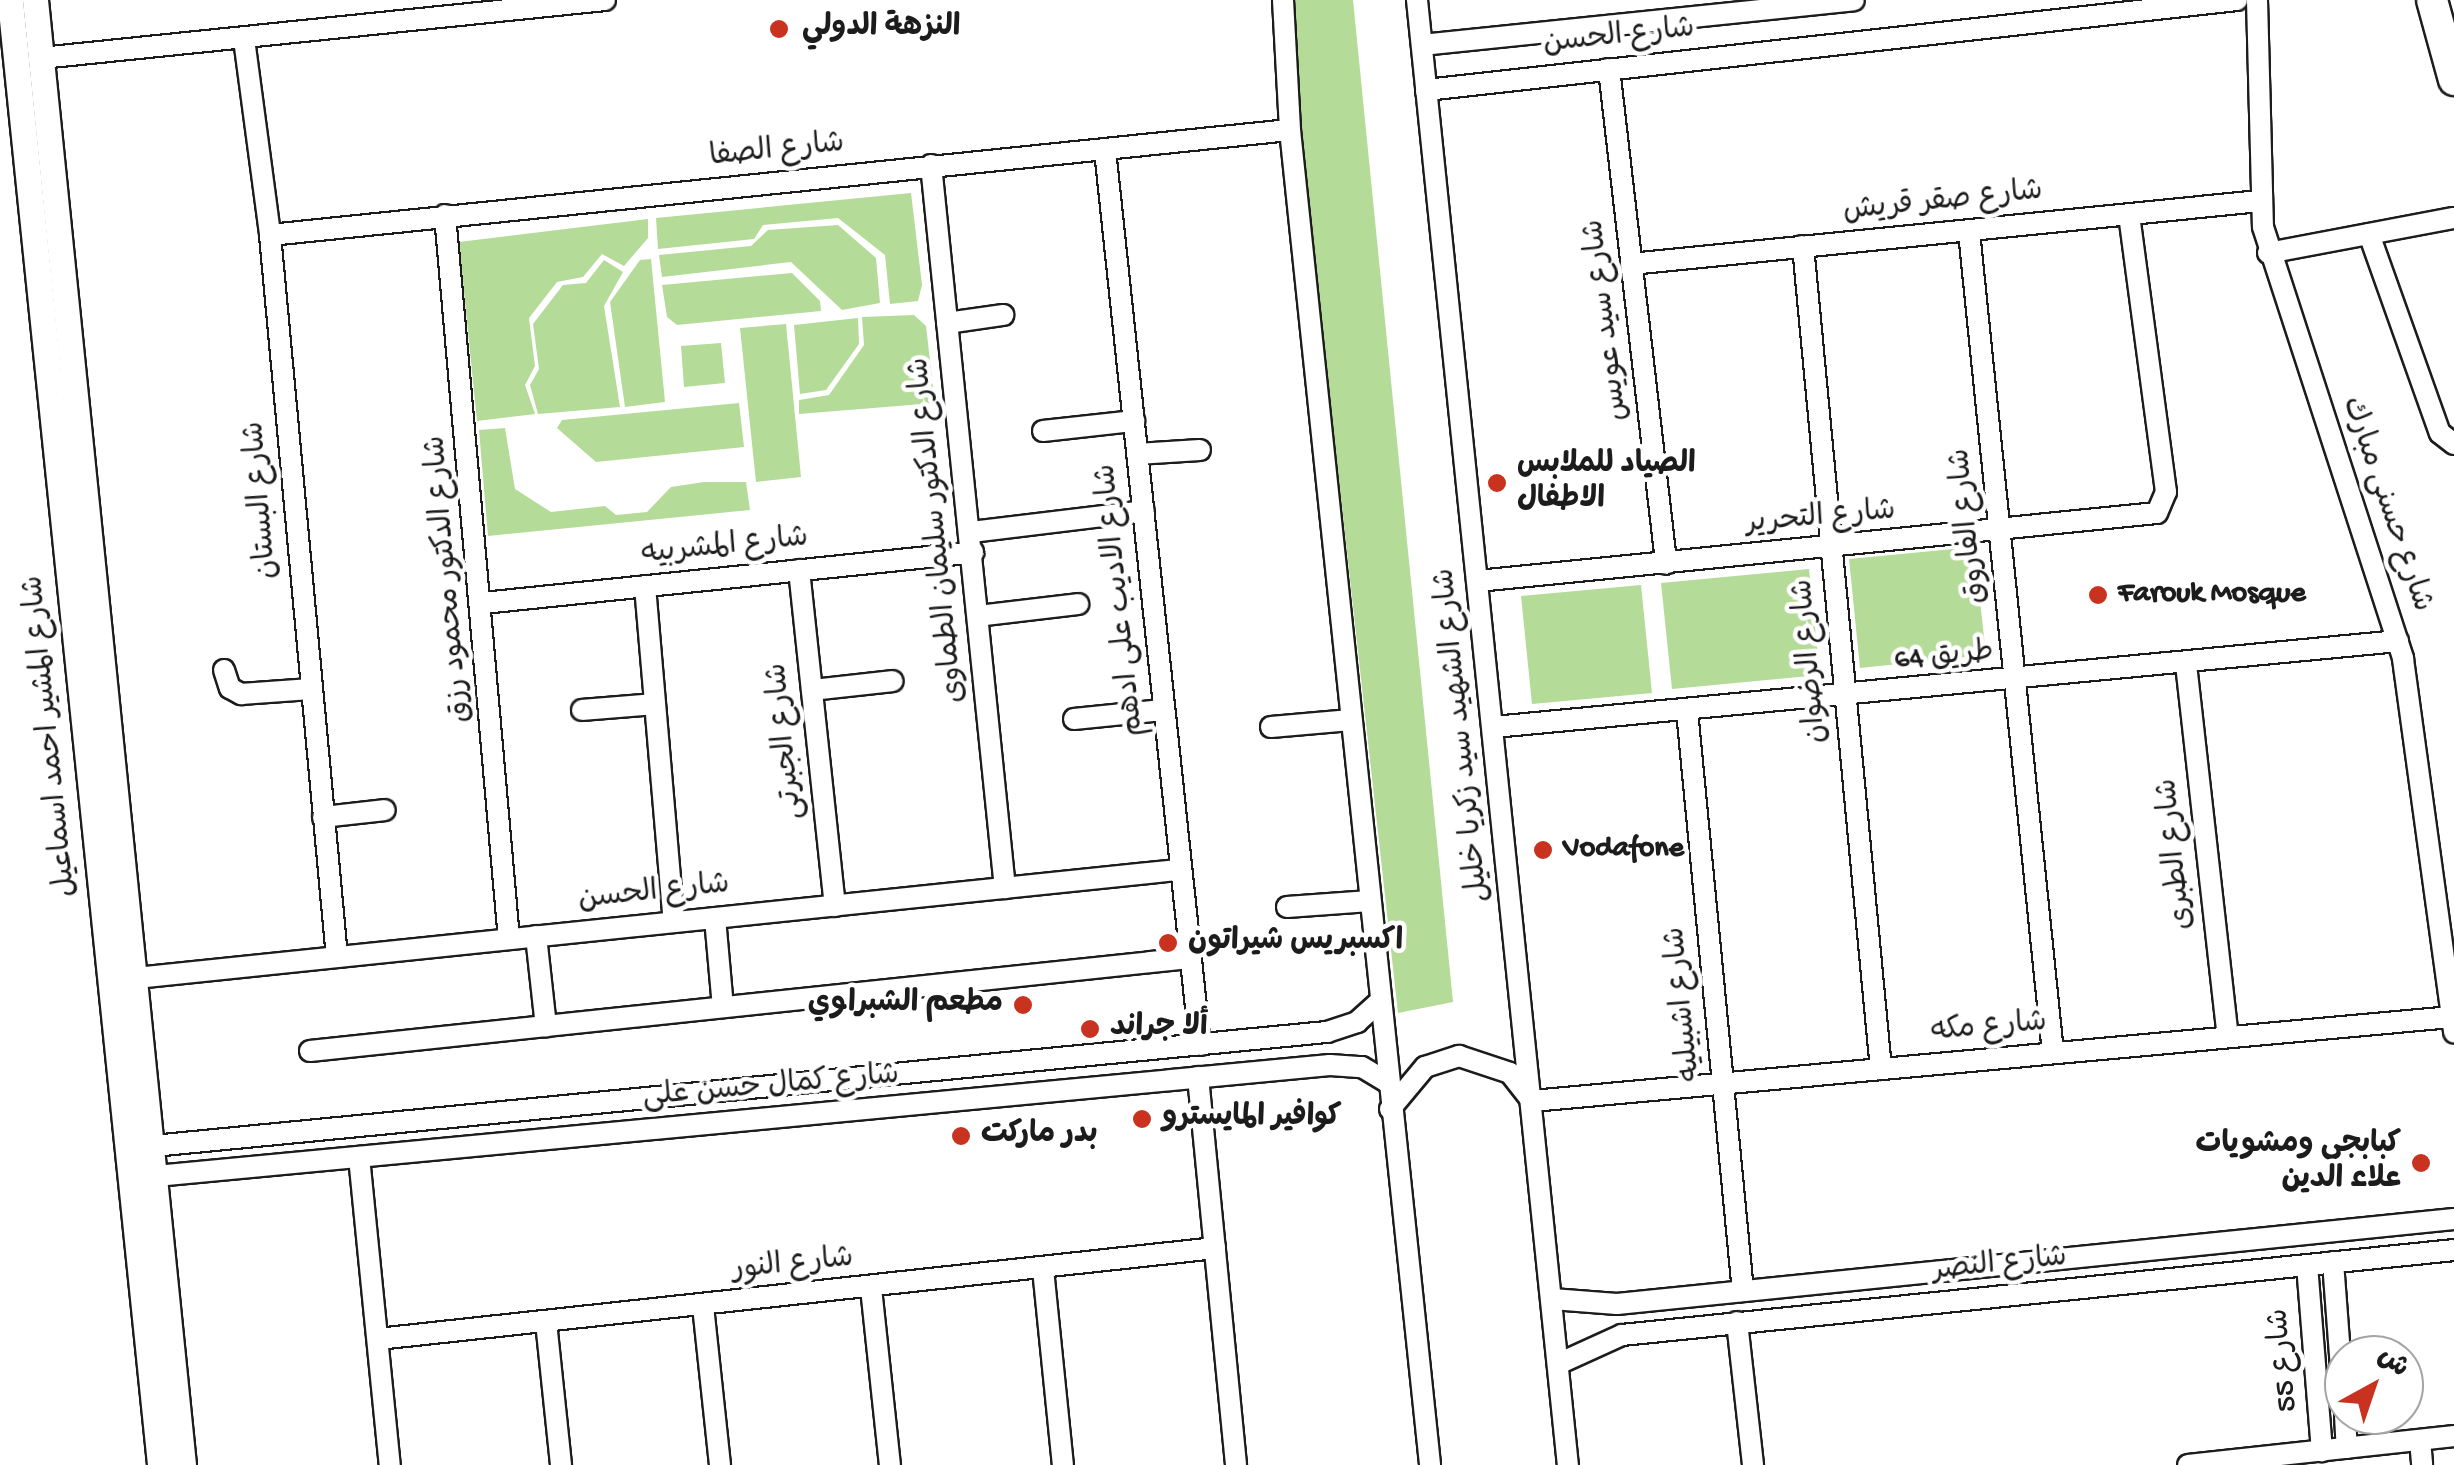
<!DOCTYPE html>
<meta charset="utf-8">
<style>
body{margin:0}
#map{position:relative;width:2454px;height:1465px;overflow:hidden;background:#fff;font-family:"Gochi Hand","Playpen Sans Arabic",sans-serif}
div>[style]{position:absolute}
.green>*{inset:0;background:#b4db97}
.roads{filter:drop-shadow(2px 0 #1c1c1c) drop-shadow(-2px 0 #1c1c1c) drop-shadow(0 2px #1c1c1c) drop-shadow(0 -2px #1c1c1c)}
.minor>*{height:20px;margin:-10px;padding:0 10px;transform-origin:10px;border-radius:10px;background:#fff}
.major>*{height:25px;margin:-12.5px;padding:0 12.5px;transform-origin:12.5px;border-radius:12.5px;background:#fff}
.highway>*{height:30px;margin:-15px;padding:0 15px;transform-origin:15px;border-radius:15px;background:#fff}
.dots>*{width:28px;height:28px;translate:-50% -50%;box-sizing:border-box;border:5px solid #fff;border-radius:50%}
span{translate:-50% -50%;white-space:nowrap;text-align:center;line-height:1.15;-webkit-text-stroke:9px #fff;paint-order:stroke}
.poi-label{font-size:30px;color:#1c1c1c;font-weight:700}
.left{translate:0 -50%;text-align:left}
.right{translate:-100% -50%;text-align:right}
.street-label{font-size:30px;color:#1c1c1c}
.north{position:absolute;left:2324px;top:1335px;width:100px;height:100px;box-sizing:border-box;background:#fff;border:2px solid #a4a4a4;border-radius:50%;rotate:40deg;font-size:28px;font-weight:700;line-height:40px;text-align:center;color:#1c1c1c}
.north::after{content:'';display:block;margin:auto;width:35px;height:45px;background:#c8321e;clip-path:polygon(50% 0,100% 100%,50% 72%,0 100%)}
</style>
<div id="map">
<div class="green">
<div style="clip-path:polygon(1286px 0,1353px 0,1453px 1002px,1398px 1013px)"></div>
<div style="clip-path:polygon(911px 193px,922px 285px,918px 301px,890px 304px,885px 255px,838px 218px,763px 225px,754px 239px,658px 249px,656px 218px)"></div>
<div style="clip-path:polygon(648px 219px,648px 238px,624px 266px,602px 254px,583px 277px,557px 282px,529px 318px,535px 366px,525px 385px,535px 414px,477px 421px,459px 242px)"></div>
<div style="clip-path:polygon(838px 225px,876px 258px,880px 303px,842px 310px,791px 262px,662px 277px,659px 255px,751px 246px,768px 230px)"></div>
<div style="clip-path:polygon(651px 259px,665px 402px,625px 407px,610px 302px,640px 260px)"></div>
<div style="clip-path:polygon(604px 260px,623px 272px,604px 306px,620px 407px,538px 414px,530px 385px,539px 369px,533px 324px,563px 285px,586px 283px)"></div>
<div style="clip-path:polygon(792px 273px,820px 301px,821px 311px,677px 325px,667px 317px,662px 285px)"></div>
<div style="clip-path:polygon(914px 315px,926px 326px,935px 403px,799px 414px,799px 400px,829px 395px,864px 345px,862px 317px)"></div>
<div style="clip-path:polygon(858px 318px,859px 344px,826px 390px,800px 394px,794px 325px)"></div>
<div style="clip-path:polygon(786px 324px,801px 477px,756px 482px,740px 328px)"></div>
<div style="clip-path:polygon(721px 343px,725px 383px,684px 387px,681px 346px)"></div>
<div style="clip-path:polygon(739px 403px,744px 447px,596px 462px,557px 428px,562px 420px)"></div>
<div style="clip-path:polygon(505px 428px,515px 489px,551px 512px,605px 506px,616px 515px,647px 512px,671px 487px,704px 482px,746px 482px,750px 510px,488px 536px,479px 430px)"></div>
<div style="clip-path:polygon(1974px 547px,1986px 655px,1860px 668px,1849px 559px)"></div>
<div style="clip-path:polygon(1809px 569px,1820px 675px,1672px 689px,1661px 583px)"></div>
<div style="clip-path:polygon(1641px 585px,1652px 693px,1532px 704px,1521px 596px)"></div>
</div>
<div class="roads">
<div class="minor">
<div style="left:1283px;top:0;width:130px;rotate:86.9deg"></div>
<div style="left:1290px;top:130px;width:1342px;rotate:84.01deg"></div>
<div style="left:1417px;top:0;width:1473px;rotate:84.12deg"></div>
<div style="left:2257px;top:0;width:227px;rotate:88.5deg"></div>
<div style="left:2263px;top:227px;width:454px;rotate:72deg"></div>
<div style="left:2403px;top:659px;width:377px;rotate:82.2deg"></div>
<div style="left:244px;top:39px;width:198px;rotate:82.4deg"></div>
<div style="left:270px;top:235px;width:725px;rotate:84.7deg"></div>
<div style="left:1422px;top:45px;width:434px;rotate:-5.9deg"></div>
<div style="left:41px;top:58px;width:567px;rotate:-5.87deg"></div>
<div style="left:1609px;top:69px;width:498px;rotate:83.4deg"></div>
<div style="left:1426px;top:90px;width:816px;rotate:-6.33deg"></div>
<div style="left:1105px;top:150px;width:900px;rotate:83.94deg"></div>
<div style="left:931px;top:165px;width:727px;rotate:84.16deg"></div>
<div style="left:445px;top:215px;width:727px;rotate:84.95deg"></div>
<div style="left:1969px;top:232px;width:825px;rotate:84.16deg"></div>
<div style="left:2369px;top:234px;width:211px;rotate:70.4deg"></div>
<div style="left:2440px;top:433px;width:18px;rotate:38deg"></div>
<div style="left:270px;top:235px;width:1025px;rotate:-5.88deg"></div>
<div style="left:1803px;top:246px;width:827px;rotate:84.59deg"></div>
<div style="left:2268px;top:253px;width:189px;rotate:-10.7deg"></div>
<div style="left:1631px;top:264px;width:632px;rotate:-5.72deg"></div>
<div style="left:947px;top:323px;width:57px;rotate:-8.1deg"></div>
<div style="left:1043px;top:431px;width:92px;rotate:-6.3deg"></div>
<div style="left:1137px;top:454px;width:63px;rotate:-3.6deg"></div>
<div style="left:971px;top:532px;width:174px;rotate:-6.9deg"></div>
<div style="left:799px;top:570px;width:338px;rotate:83.9deg"></div>
<div style="left:1478px;top:581px;width:682px;rotate:-5.72deg"></div>
<div style="left:2157px;top:513px;width:23px;rotate:-67deg"></div>
<div style="left:2166px;top:492px;width:280px;rotate:-97.6deg"></div>
<div style="left:645px;top:586px;width:337px;rotate:85.1deg"></div>
<div style="left:483px;top:603px;width:493px;rotate:-5.9deg"></div>
<div style="left:978px;top:616px;width:101px;rotate:-6.8deg"></div>
<div style="left:2186px;top:664px;width:375px;rotate:83.6deg"></div>
<div style="left:224px;top:670px;width:19px;rotate:72deg"></div>
<div style="left:230px;top:688px;width:13px;rotate:29deg"></div>
<div style="left:241px;top:694px;width:70px;rotate:-4.1deg"></div>
<div style="left:812px;top:690px;width:81px;rotate:-6.3deg"></div>
<div style="left:582px;top:710px;width:73px;rotate:-4.7deg"></div>
<div style="left:1687px;top:711px;width:583px;rotate:84.49deg"></div>
<div style="left:1074px;top:719px;width:89px;rotate:-5.8deg"></div>
<div style="left:1271px;top:727px;width:80px;rotate:-5deg"></div>
<div style="left:1494px;top:727px;width:908px;rotate:-5.43deg"></div>
<div style="left:323px;top:817px;width:62px;rotate:-6.4deg"></div>
<div style="left:1287px;top:907px;width:83px;rotate:-4.1deg"></div>
<div style="left:715px;top:918px;width:89px;rotate:84.9deg"></div>
<div style="left:536px;top:936px;width:91px;rotate:83.7deg"></div>
<div style="left:136px;top:978px;width:1048px;rotate:-5.92deg"></div>
<div style="left:310px;top:1051px;width:884px;rotate:-6.04deg"></div>
<div style="left:1198px;top:1077px;width:390px;rotate:84.4deg"></div>
<div style="left:1390px;top:1109px;width:55px;rotate:-50.2deg"></div>
<div style="left:1425px;top:1067px;width:36px;rotate:-18deg"></div>
<div style="left:1459px;top:1056px;width:54px;rotate:18.4deg"></div>
<div style="left:1510px;top:1073px;width:36px;rotate:52deg"></div>
<div style="left:1532px;top:1101px;width:924px;rotate:-5.22deg"></div>
<div style="left:153px;top:1146px;width:1180px;rotate:-5.55deg"></div>
<div style="left:1327px;top:1032px;width:32px;rotate:-18deg"></div>
<div style="left:1357px;top:1022px;width:28px;rotate:-42deg"></div>
<div style="left:359px;top:1157px;width:310px;rotate:84.3deg"></div>
<div style="left:156px;top:1176px;width:1179px;rotate:-5.4deg"></div>
<div style="left:1330px;top:1065px;width:32px;rotate:4deg"></div>
<div style="left:1362px;top:1067px;width:29px;rotate:31deg"></div>
<div style="left:2333px;top:1262px;width:145px;rotate:85.7deg"></div>
<div style="left:2307px;top:1265px;width:187px;rotate:85.4deg"></div>
<div style="left:1043px;top:1269px;width:197px;rotate:84.2deg"></div>
<div style="left:871px;top:1288px;width:178px;rotate:83.9deg"></div>
<div style="left:1552px;top:1299px;width:65px;rotate:4.4deg"></div>
<div style="left:1617px;top:1304px;width:841px;rotate:-5.8deg"></div>
<div style="left:703px;top:1306px;width:160px;rotate:83.9deg"></div>
<div style="left:546px;top:1322px;width:144px;rotate:84deg"></div>
<div style="left:1737px;top:1322px;width:144px;rotate:83.6deg"></div>
<div style="left:378px;top:1339px;width:842px;rotate:-6.2deg"></div>
<div style="left:1558px;top:1364px;width:70px;rotate:-24.4deg"></div>
<div style="left:1622px;top:1335px;width:836px;rotate:-5.83deg"></div>
<div style="left:2345px;top:1415px;width:33px;rotate:87deg"></div>
<div style="left:2420px;top:1440px;width:25px;rotate:85deg"></div>
<div style="left:2188px;top:1465px;width:268px;rotate:-6.2deg"></div>
</div>
<div class="major">
<div style="left:10px;top:0;width:1473px;rotate:84.15deg"></div>
<div style="left:35px;top:0;width:1472px;rotate:84.23deg"></div>
</div>
<div class="highway">
<div style="left:2432px;top:0;width:83px;rotate:74.6deg"></div>
</div>
</div>
<div class="dots">
<div style="left:779px;top:29px;background:#c8321e"></div>
<div style="left:1497px;top:483px;background:#c8321e"></div>
<div style="left:2098px;top:595px;background:#c8321e"></div>
<div style="left:1543px;top:850px;background:#c8321e"></div>
<div style="left:1168px;top:943px;background:#c8321e"></div>
<div style="left:1023px;top:1005px;background:#c8321e"></div>
<div style="left:1090px;top:1029px;background:#c8321e"></div>
<div style="left:1142px;top:1119px;background:#c8321e"></div>
<div style="left:961px;top:1136px;background:#c8321e"></div>
<div style="left:2421px;top:1163px;background:#c8321e"></div>
</div>
<div class="poi-label">
<span class="left" style="left:802px;top:29px">النزهة الدولي</span>
<span class="left" style="left:1517px;top:483px">الصياد للملابس<br>الاطفال</span>
<span class="left" style="left:2118px;top:595px">Farouk Mosque</span>
<span class="left" style="left:1563px;top:850px">Vodafone</span>
<span class="left" style="left:1188px;top:943px">اكسبريس شيراتون</span>
<span class="right" style="left:1003px;top:1005px">مطعم الشبراوي</span>
<span class="left" style="left:1110px;top:1029px">ألا جراند</span>
<span class="left" style="left:1162px;top:1119px">كوافير المايسترو</span>
<span class="left" style="left:981px;top:1136px">بدر ماركت</span>
<span class="right" style="left:2401px;top:1163px">كبابجي ومشويات<br>علاء الدين</span>
</div>
<div class="street-label">
<span style="left:1619px;top:38px;rotate:-6deg">شارع الحسن</span>
<span style="left:777px;top:152px;rotate:-6deg">شارع الصفا</span>
<span style="left:1943px;top:203px;rotate:-6deg">شارع صقر قريش</span>
<span style="left:1608px;top:320px;rotate:-97deg">شارع سيد عويس</span>
<span style="left:263px;top:500px;rotate:-95deg">شارع البستان</span>
<span style="left:2385px;top:505px;rotate:71deg">شارع حسنى مبارك</span>
<span style="left:1821px;top:519px;rotate:-5deg">شارع التحرير</span>
<span style="left:1970px;top:526px;rotate:-96deg">شارع الفاروق</span>
<span style="left:939px;top:530px;rotate:-96deg">شارع الدكتور سليمان الطماوى</span>
<span style="left:725px;top:548px;rotate:-6deg">شارع المشربيه</span>
<span style="left:450px;top:579px;rotate:-95deg">شارع الدكتور محمود رزق</span>
<span style="left:1122px;top:600px;rotate:-96deg">شارع الاديب على ادهم</span>
<span style="left:1944px;top:658px;rotate:-5deg">طريق 64</span>
<span style="left:1812px;top:661px;rotate:-95deg">شارع الرضوان</span>
<span style="left:1464px;top:735px;rotate:-96deg">شارع الشهيد سيد زكريا خليل</span>
<span style="left:52px;top:736px;rotate:-96deg">شارع المشير احمد اسماعيل</span>
<span style="left:787px;top:741px;rotate:-96deg">شارع الجبرتى</span>
<span style="left:2177px;top:854px;rotate:-96deg">شارع الطبرى</span>
<span style="left:654px;top:894px;rotate:-6deg">شارع الحسن</span>
<span style="left:1685px;top:1004px;rotate:-96deg">شارع اشبيليه</span>
<span style="left:1989px;top:1029px;rotate:-5deg">شارع مكه</span>
<span style="left:771px;top:1088px;rotate:-5deg">شارع كمال حسن على</span>
<span style="left:793px;top:1266px;rotate:-6deg">شارع النور</span>
<span style="left:2000px;top:1266px;rotate:-6deg">شارع النصر</span>
<span style="left:2285px;top:1360px;rotate:-95deg">شارع 55</span>
</div>
<div class="north">ش</div>
</div>
